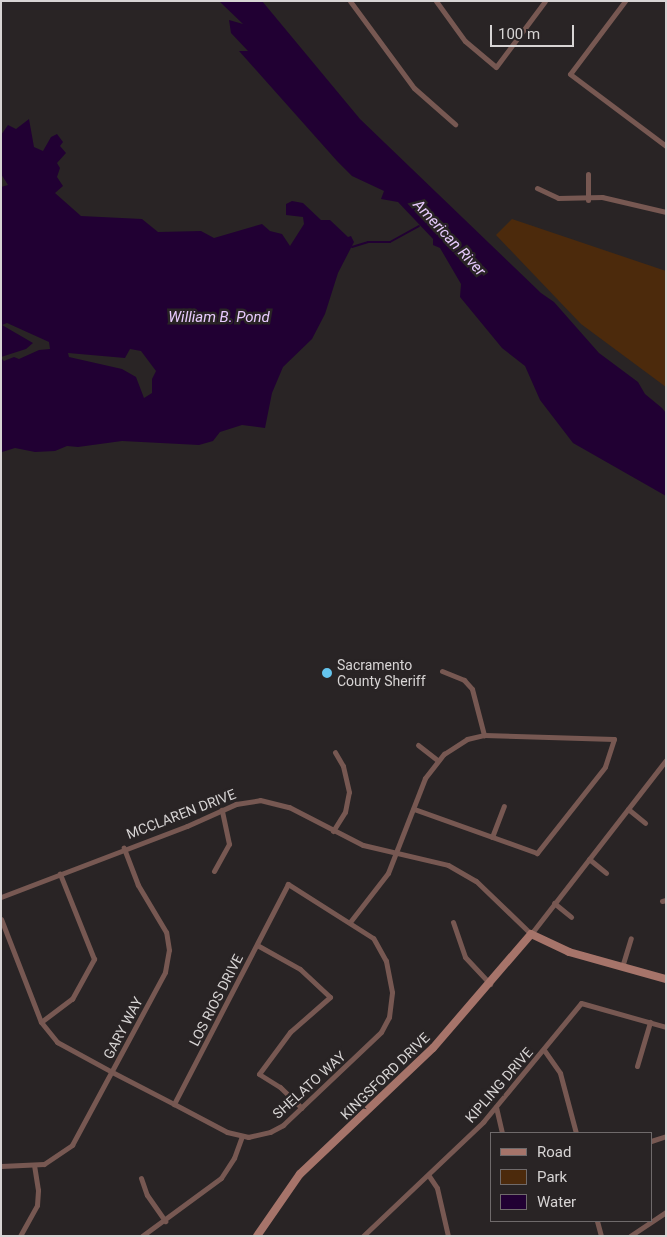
<!DOCTYPE html>
<style>
body{margin:0}
#map{position:relative;width:667px;height:1237px;overflow:hidden;background:#292425;font-family:Roboto,sans-serif}
div>[style]{position:absolute}
.green>*{inset:0;background:#4c2a0c}
.water>*{inset:0;background:#210033}
.stream>*{height:2px;margin:-1px;padding:0 1px;transform-origin:1px;border-radius:1px;background:#210033}
.street>*{height:5px;margin:-2.5px;padding:0 2.5px;transform-origin:2.5px;border-radius:2.5px;background:#775852}
.secondary>*{height:8px;margin:-4px;padding:0 4px;transform-origin:4px;border-radius:4px;background:#a6746a}
.dots>*{width:14px;height:14px;translate:-50% -50%;box-sizing:border-box;border:2px solid #292425;border-radius:50%}
span{translate:-50% -50%;white-space:nowrap;text-align:center;line-height:1.15;-webkit-text-stroke:5px #292425;paint-order:stroke}
.poi-label{font-size:14px;color:#d7d4d4}
.left{translate:0 -50%;text-align:left}
.street-label{font-size:14px;color:#d7d4d4}
.water-label{font-size:15px;color:#e8cbfe;font-style:italic}
.frame{position:absolute;inset:0;border:2px solid #d7d4d4;pointer-events:none}
.legend{position:absolute;left:490px;top:1132px;width:162px;height:90px;box-sizing:border-box;background:#292425;border:1px solid #6f6a6b;margin:0;padding:6px 9px;list-style:none;font-size:15px;color:#d7d4d4}
.legend li{display:flex;align-items:center;gap:10px;height:25px}
.legend b{width:25px;border:1px solid #6f6a6b}
.scale{position:absolute;left:490px;top:25px;width:84px;height:22px;box-sizing:border-box;border:2px solid #d7d4d4;border-top:0;padding-left:6px;font-size:15px;line-height:18px;white-space:nowrap;color:#d7d4d4;-webkit-text-stroke:4px #292425;paint-order:stroke}
</style>
<div id="map">
<div class="green">
<div style="clip-path:polygon(512px 219px,666px 271px,666px 387px,581px 324px,496px 235px)"></div>
</div>
<div class="water">
<div style="clip-path:polygon(219px 1px,262px 1px,360px 119px,541px 293px,554px 302px,599px 353px,638px 382px,645px 394px,662px 408px,666px 413px,666px 496px,573px 443px,540px 400px,525px 366px,502px 348px,460px 297px,461px 284px,440px 248px,433px 245px,433px 239px,398px 202px,381px 199px,384px 191px,352px 176px,337px 161px,239px 51px,248px 51px,231px 33px,229px 20px,243px 24px)"></div>
<div style="clip-path:polygon(evenodd,29px 119px,34px 147px,43px 151px,51px 137px,57px 134px,63px 142px,60px 146px,66px 153px,57px 163px,60px 168px,57px 177px,63px 186px,55px 193px,81px 216px,142px 219px,158px 232px,201px 231px,214px 238px,262px 224px,270px 231px,282px 234px,290px 246px,304px 224px,303px 217px,286px 215px,286px 204px,292px 201px,303px 203px,321px 220px,330px 220px,348px 237px,351px 236px,354px 242px,338px 273px,325px 314px,312px 339px,283px 367px,272px 393px,265px 428px,242px 425px,220px 432px,213px 441px,199px 445px,122px 441px,78px 447px,67px 446px,55px 451px,35px 452px,15px 448px,2px 452px,1px 456px,1px 358px,4px 361px,14px 357px,19px 359px,39px 350px,50px 349px,49px 342px,7px 323px,2px 325px,33px 343px,26px 349px,1px 357px,1px 187px,8px 185px,1px 174px,1px 135px,8px 125px,16px 129px,29px 119px,130px 349px,141px 351px,156px 371px,152px 379px,152px 393px,144px 398px,136px 377px,122px 369px,69px 357px,68px 353px,125px 358px,130px 349px)"></div>
</div>
<div class="stream">
<div style="left:352px;top:247px;width:17px;rotate:-17deg"></div>
<div style="left:368px;top:242px;width:22px"></div>
<div style="left:390px;top:242px;width:33px;rotate:-29deg"></div>
</div>
<div class="street">
<div style="left:350px;top:1px;width:108px;rotate:53.7deg"></div>
<div style="left:414px;top:88px;width:55px;rotate:41.3deg"></div>
<div style="left:436px;top:1px;width:49px;rotate:54.1deg"></div>
<div style="left:465px;top:41px;width:40px;rotate:40deg"></div>
<div style="left:496px;top:67px;width:82px;rotate:-53.4deg"></div>
<div style="left:625px;top:1px;width:91px;rotate:127deg"></div>
<div style="left:570px;top:74px;width:120px;rotate:36.9deg"></div>
<div style="left:537px;top:188px;width:23px;rotate:25deg"></div>
<div style="left:558px;top:198px;width:44px;rotate:-1.3deg"></div>
<div style="left:602px;top:197px;width:66px;rotate:13.2deg"></div>
<div style="left:588px;top:200px;width:26px;rotate:-90deg"></div>
<div style="left:442px;top:671px;width:24px;rotate:22deg"></div>
<div style="left:464px;top:680px;width:12px;rotate:48deg"></div>
<div style="left:472px;top:689px;width:48px;rotate:75.4deg"></div>
<div style="left:418px;top:745px;width:24px;rotate:38deg"></div>
<div style="left:628px;top:809px;width:22px;rotate:39deg"></div>
<div style="left:333px;top:831px;width:22px;rotate:-58deg"></div>
<div style="left:345px;top:812px;width:20px;rotate:-79deg"></div>
<div style="left:349px;top:792px;width:27px;rotate:-103deg"></div>
<div style="left:343px;top:766px;width:16px;rotate:-120deg"></div>
<div style="left:492px;top:837px;width:33px;rotate:-69deg"></div>
<div style="left:589px;top:859px;width:22px;rotate:39deg"></div>
<div style="left:214px;top:871px;width:31px;rotate:-61deg"></div>
<div style="left:229px;top:844px;width:35px;rotate:-102deg"></div>
<div style="left:1px;top:897px;width:199px;rotate:-20.9deg"></div>
<div style="left:187px;top:826px;width:54px;rotate:-24.2deg"></div>
<div style="left:236px;top:804px;width:24px;rotate:-9deg"></div>
<div style="left:260px;top:800px;width:30px;rotate:14deg"></div>
<div style="left:289px;top:807px;width:83px;rotate:27.2deg"></div>
<div style="left:363px;top:845px;width:87px;rotate:13.2deg"></div>
<div style="left:448px;top:865px;width:32px;rotate:30deg"></div>
<div style="left:476px;top:881px;width:76px;rotate:43.9deg"></div>
<div style="left:531px;top:934px;width:220px;rotate:-52.2deg"></div>
<div style="left:662px;top:901px;width:4px;rotate:-14deg"></div>
<div style="left:554px;top:903px;width:22px;rotate:39deg"></div>
<div style="left:1px;top:919px;width:110px;rotate:68.8deg"></div>
<div style="left:41px;top:1022px;width:26px;rotate:51deg"></div>
<div style="left:57px;top:1042px;width:63px;rotate:28.6deg"></div>
<div style="left:112px;top:1072px;width:70px;rotate:27.3deg"></div>
<div style="left:174px;top:1104px;width:60px;rotate:27.8deg"></div>
<div style="left:227px;top:1132px;width:22px;rotate:13deg"></div>
<div style="left:248px;top:1137px;width:23px;rotate:-13deg"></div>
<div style="left:270px;top:1132px;width:15px;rotate:-28deg"></div>
<div style="left:283px;top:1125px;width:135px;rotate:-43.5deg"></div>
<div style="left:381px;top:1032px;width:17px;rotate:-62deg"></div>
<div style="left:389px;top:1017px;width:25px;rotate:-83deg"></div>
<div style="left:392px;top:992px;width:32px;rotate:-101deg"></div>
<div style="left:386px;top:961px;width:26px;rotate:-119deg"></div>
<div style="left:373px;top:938px;width:101px;rotate:-147.6deg"></div>
<div style="left:288px;top:884px;width:248px;rotate:117.4deg"></div>
<div style="left:350px;top:922px;width:62px;rotate:-52.2deg"></div>
<div style="left:388px;top:873px;width:102px;rotate:-68.7deg"></div>
<div style="left:425px;top:778px;width:31px;rotate:-52deg"></div>
<div style="left:444px;top:754px;width:27px;rotate:-33deg"></div>
<div style="left:467px;top:739px;width:17px;rotate:-13deg"></div>
<div style="left:484px;top:735px;width:130px;rotate:1.8deg"></div>
<div style="left:614px;top:739px;width:29px;rotate:108deg"></div>
<div style="left:605px;top:767px;width:110px;rotate:128.3deg"></div>
<div style="left:537px;top:853px;width:131px;rotate:-160.3deg"></div>
<div style="left:453px;top:922px;width:37px;rotate:71deg"></div>
<div style="left:465px;top:957px;width:37px;rotate:47deg"></div>
<div style="left:257px;top:945px;width:49px;rotate:29.2deg"></div>
<div style="left:300px;top:969px;width:41px;rotate:43deg"></div>
<div style="left:330px;top:997px;width:53px;rotate:138.8deg"></div>
<div style="left:290px;top:1032px;width:52px;rotate:126.4deg"></div>
<div style="left:259px;top:1074px;width:25px;rotate:32deg"></div>
<div style="left:280px;top:1087px;width:30px;rotate:44deg"></div>
<div style="left:622px;top:967px;width:30px;rotate:-73deg"></div>
<div style="left:41px;top:1022px;width:39px;rotate:-37deg"></div>
<div style="left:72px;top:999px;width:46px;rotate:-61.2deg"></div>
<div style="left:94px;top:959px;width:92px;rotate:-111.8deg"></div>
<div style="left:544px;top:1050px;width:28px;rotate:55deg"></div>
<div style="left:560px;top:1073px;width:62px;rotate:75.1deg"></div>
<div style="left:637px;top:1066px;width:46px;rotate:-73.5deg"></div>
<div style="left:496px;top:1107px;width:27px;rotate:77deg"></div>
<div style="left:651px;top:1141px;width:16px;rotate:-18deg"></div>
<div style="left:1px;top:1166px;width:43px;rotate:-2.7deg"></div>
<div style="left:44px;top:1164px;width:34px;rotate:-34deg"></div>
<div style="left:72px;top:1145px;width:196px;rotate:-61.7deg"></div>
<div style="left:165px;top:972px;width:22px;rotate:-80deg"></div>
<div style="left:169px;top:950px;width:18px;rotate:-99deg"></div>
<div style="left:166px;top:932px;width:55px;rotate:-120.8deg"></div>
<div style="left:138px;top:885px;width:40px;rotate:-111deg"></div>
<div style="left:429px;top:1176px;width:14px;rotate:56deg"></div>
<div style="left:437px;top:1188px;width:49px;rotate:77.1deg"></div>
<div style="left:141px;top:1178px;width:18px;rotate:71deg"></div>
<div style="left:147px;top:1195px;width:32px;rotate:55deg"></div>
<div style="left:597px;top:1221px;width:16px;rotate:75deg"></div>
<div style="left:20px;top:1236px;width:35px;rotate:-61deg"></div>
<div style="left:37px;top:1205px;width:15px;rotate:-86deg"></div>
<div style="left:38px;top:1190px;width:24px;rotate:-99deg"></div>
<div style="left:142px;top:1236px;width:98px;rotate:-36.3deg"></div>
<div style="left:221px;top:1178px;width:24px;rotate:-57deg"></div>
<div style="left:234px;top:1158px;width:23px;rotate:-70deg"></div>
<div style="left:363px;top:1236px;width:166px;rotate:-43.5deg"></div>
<div style="left:483px;top:1122px;width:154px;rotate:-50.5deg"></div>
<div style="left:581px;top:1003px;width:88px;rotate:15.8deg"></div>
<div style="left:630px;top:1236px;width:43px;rotate:-33.7deg"></div>
</div>
<div class="secondary">
<div style="left:257px;top:1236px;width:75px;rotate:-55.3deg"></div>
<div style="left:300px;top:1174px;width:183px;rotate:-43.5deg"></div>
<div style="left:433px;top:1048px;width:150px;rotate:-49.3deg"></div>
<div style="left:531px;top:934px;width:42px;rotate:25.3deg"></div>
<div style="left:569px;top:952px;width:101px;rotate:15.6deg"></div>
</div>
<div class="dots">
<div style="left:327px;top:673px;background:#65c5ee"></div>
</div>
<div class="poi-label">
<span class="left" style="left:337px;top:673px">Sacramento<br>County Sheriff</span>
</div>
<div class="street-label">
<span style="left:181px;top:814px;rotate:-21deg">MCCLAREN DRIVE</span>
<span style="left:216px;top:1000px;rotate:-63deg">LOS RIOS DRIVE</span>
<span style="left:123px;top:1028px;rotate:-62deg">GARY WAY</span>
<span style="left:385px;top:1076px;rotate:-44deg">KINGSFORD DRIVE</span>
<span style="left:309px;top:1085px;rotate:-42deg">SHELATO WAY</span>
<span style="left:499px;top:1085px;rotate:-49deg">KIPLING DRIVE</span>
</div>
<div class="water-label">
<span style="left:449px;top:238px;rotate:47deg">American River</span>
<span style="left:219px;top:318px">William B. Pond</span>
</div>
<div class="frame"></div>
<ul class="legend">
<li><b style="height:6px;background:#a6746a"></b>Road</li>
<li><b style="height:14px;background:#4c2a0c"></b>Park</li>
<li><b style="height:14px;background:#210033"></b>Water</li>
</ul>
<div class="scale">100 m</div>
</div>
